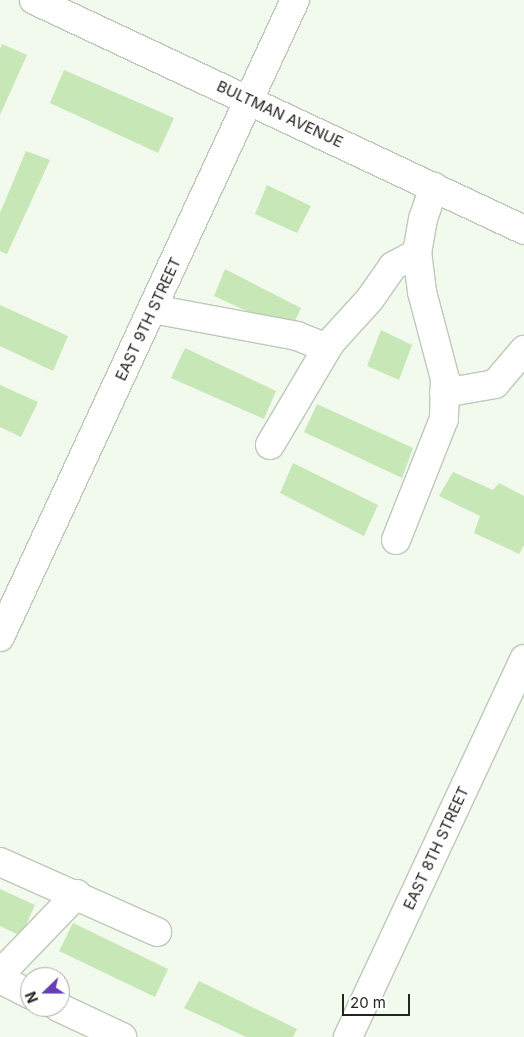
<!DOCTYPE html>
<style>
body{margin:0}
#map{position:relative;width:524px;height:1037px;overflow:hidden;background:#f1faec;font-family:Inter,sans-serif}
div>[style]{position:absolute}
.building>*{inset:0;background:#c7e7b6}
.roads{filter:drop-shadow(1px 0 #bec7ba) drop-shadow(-1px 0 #bec7ba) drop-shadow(0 1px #bec7ba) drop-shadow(0 -1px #bec7ba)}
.minor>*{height:28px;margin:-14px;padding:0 14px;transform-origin:14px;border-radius:14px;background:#fff}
span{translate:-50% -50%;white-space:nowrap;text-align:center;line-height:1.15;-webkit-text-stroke:4px #fff;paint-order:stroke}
.street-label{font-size:15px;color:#222520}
.north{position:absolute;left:20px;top:967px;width:50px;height:50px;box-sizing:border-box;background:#fff;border:1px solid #a7a8a6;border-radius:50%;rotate:248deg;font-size:14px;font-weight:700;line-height:20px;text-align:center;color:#222520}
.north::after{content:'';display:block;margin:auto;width:18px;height:22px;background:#683bb2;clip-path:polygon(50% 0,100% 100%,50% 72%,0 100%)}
.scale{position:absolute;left:342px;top:994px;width:68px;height:22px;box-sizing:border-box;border:2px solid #222520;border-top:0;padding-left:6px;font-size:15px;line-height:18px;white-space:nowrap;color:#222520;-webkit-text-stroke:4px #fff;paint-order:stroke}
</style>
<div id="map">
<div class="building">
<div style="clip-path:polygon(2px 44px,27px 55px,0 115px,0 49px)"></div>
<div style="clip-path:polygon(64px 70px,174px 118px,158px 153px,50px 103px)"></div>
<div style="clip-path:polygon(26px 151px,50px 160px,7px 254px,0 251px,0 213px)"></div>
<div style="clip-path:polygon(267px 185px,311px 206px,297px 233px,255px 214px)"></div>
<div style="clip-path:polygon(225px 269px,301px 308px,290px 331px,214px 296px)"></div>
<div style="clip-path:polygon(0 305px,68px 336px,53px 371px,0 346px)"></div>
<div style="clip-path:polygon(381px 330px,412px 345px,399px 380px,367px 366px)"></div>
<div style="clip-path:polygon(185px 348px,276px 391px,264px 419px,171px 378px)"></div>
<div style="clip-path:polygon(0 385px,38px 402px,21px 437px,0 427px)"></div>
<div style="clip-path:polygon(317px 404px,413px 448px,402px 478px,304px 432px)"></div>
<div style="clip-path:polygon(293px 463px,378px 505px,364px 536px,280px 493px)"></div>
<div style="clip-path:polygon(453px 472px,493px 490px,499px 483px,524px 496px,524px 545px,519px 554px,474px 533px,480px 516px,439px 496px)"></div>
<div style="clip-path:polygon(0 889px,35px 905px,21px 936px,0 926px)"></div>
<div style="clip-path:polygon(73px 923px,168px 969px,155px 997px,59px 951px)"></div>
<div style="clip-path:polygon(199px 981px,297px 1029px,293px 1037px,246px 1037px,184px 1008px)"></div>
</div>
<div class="roads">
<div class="minor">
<div style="left:34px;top:0;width:541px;rotate:25.14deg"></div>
<div style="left:153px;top:309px;width:147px;rotate:10.6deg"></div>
<div style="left:297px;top:336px;width:32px;rotate:22deg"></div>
<div style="left:444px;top:393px;width:52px;rotate:-10deg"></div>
<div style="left:495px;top:384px;width:45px;rotate:-49.5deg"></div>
<div style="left:270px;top:445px;width:120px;rotate:-59.4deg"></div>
<div style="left:331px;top:342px;width:58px;rotate:-47.8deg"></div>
<div style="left:370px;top:299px;width:40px;rotate:-55.1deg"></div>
<div style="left:393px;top:266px;width:27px;rotate:-28deg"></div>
<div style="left:396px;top:540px;width:130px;rotate:-68.4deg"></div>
<div style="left:444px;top:419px;width:40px;rotate:-88.6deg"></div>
<div style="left:445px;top:379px;width:90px;rotate:-104.8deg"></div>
<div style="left:422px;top:292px;width:39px;rotate:-97deg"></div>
<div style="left:417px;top:253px;width:35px;rotate:-80deg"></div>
<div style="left:423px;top:219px;width:34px;rotate:-71deg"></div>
<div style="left:0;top:637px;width:702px;rotate:-65.15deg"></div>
<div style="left:0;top:862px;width:172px;rotate:24deg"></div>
<div style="left:0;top:974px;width:111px;rotate:-46.1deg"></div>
<div style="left:0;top:979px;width:34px;rotate:27deg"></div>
<div style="left:58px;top:1007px;width:71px;rotate:25.1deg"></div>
<div style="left:348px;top:1037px;width:417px;rotate:-65deg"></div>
</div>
</div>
<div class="street-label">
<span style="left:280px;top:114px;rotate:25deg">BULTMAN AVENUE</span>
<span style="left:148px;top:319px;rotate:-65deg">EAST 9TH STREET</span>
<span style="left:436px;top:848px;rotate:-65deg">EAST 8TH STREET</span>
</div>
<div class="north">N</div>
<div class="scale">20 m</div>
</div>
